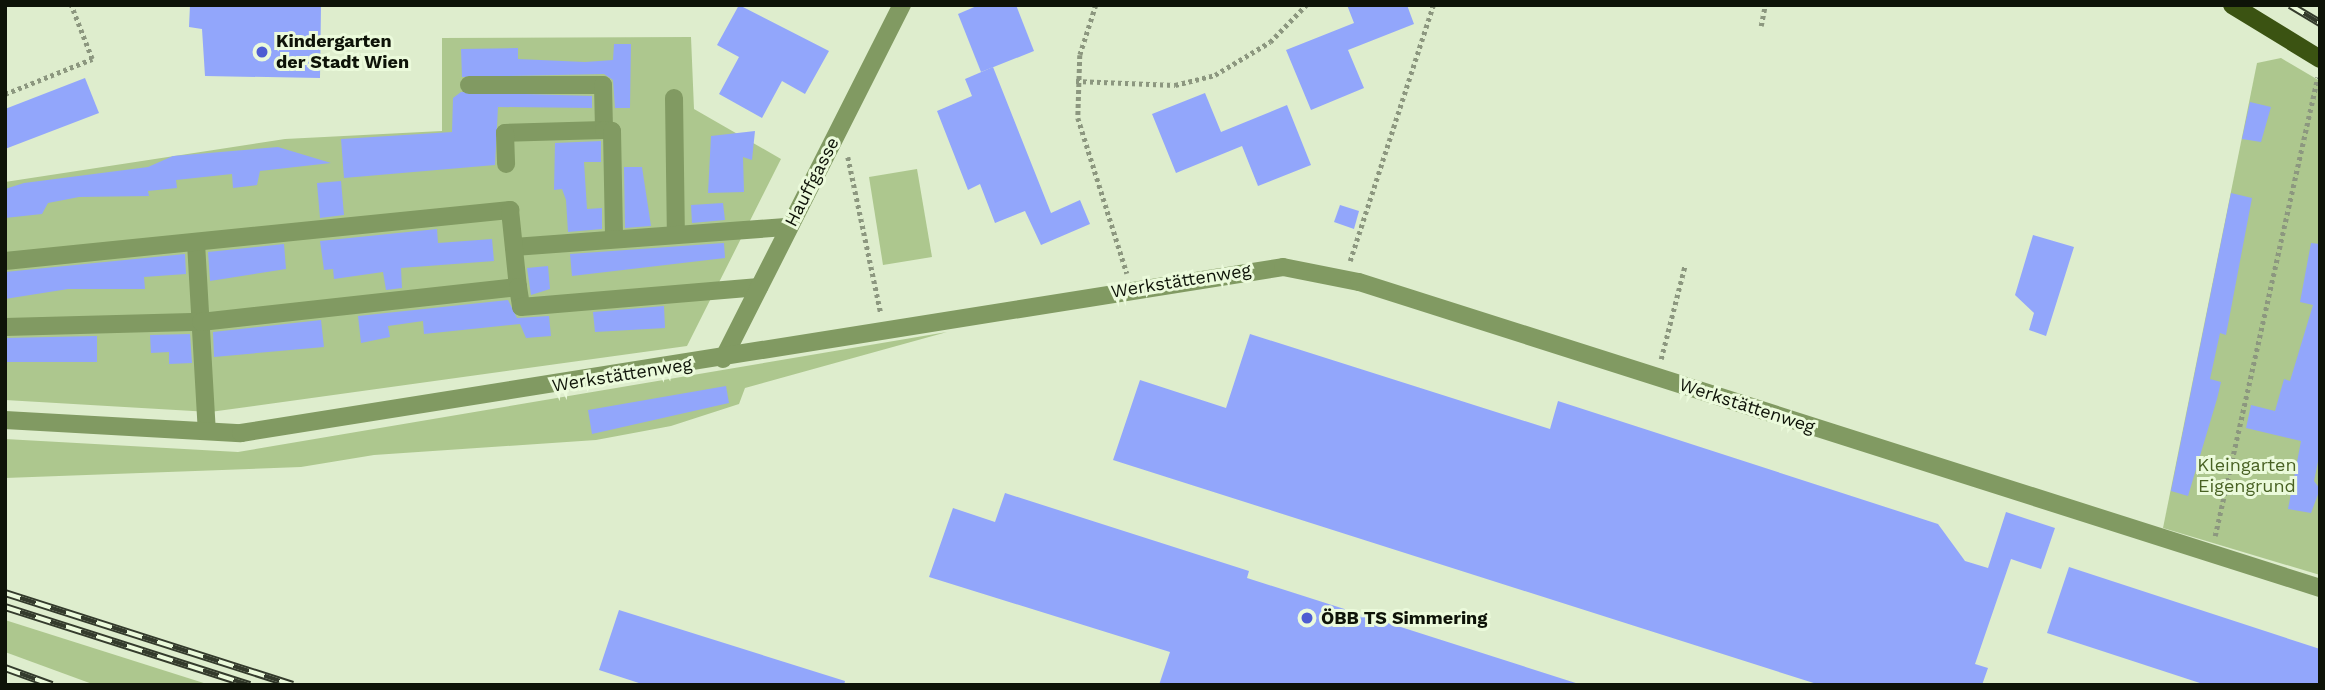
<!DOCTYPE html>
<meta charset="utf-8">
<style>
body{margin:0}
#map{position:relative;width:2325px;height:690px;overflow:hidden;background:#deedcd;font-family:"Work Sans",sans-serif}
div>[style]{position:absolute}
.green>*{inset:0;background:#adc78e}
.building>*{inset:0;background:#92a6fb}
.path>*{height:4.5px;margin-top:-2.25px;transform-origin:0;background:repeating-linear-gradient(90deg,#8c977f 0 3.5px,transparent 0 7px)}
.minor>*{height:18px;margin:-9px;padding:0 9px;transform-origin:9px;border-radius:9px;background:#819a62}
.major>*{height:18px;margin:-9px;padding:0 9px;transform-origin:9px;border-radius:9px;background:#3b5312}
.rail>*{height:8px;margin-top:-4px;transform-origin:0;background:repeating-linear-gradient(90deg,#ebfadb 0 16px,#343b2c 0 32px);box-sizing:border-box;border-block:2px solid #343b2c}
.dots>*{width:19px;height:19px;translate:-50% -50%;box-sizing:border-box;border:4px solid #ebfadb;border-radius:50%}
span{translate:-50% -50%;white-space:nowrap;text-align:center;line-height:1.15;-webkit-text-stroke:6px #ebfadb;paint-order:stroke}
.poi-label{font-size:18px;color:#0e1308;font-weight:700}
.left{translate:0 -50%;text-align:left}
.street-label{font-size:18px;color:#0e1308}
.park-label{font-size:18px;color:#486123}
.frame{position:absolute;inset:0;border:7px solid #0e1308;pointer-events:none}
</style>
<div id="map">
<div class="green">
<div style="clip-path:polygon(691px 37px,694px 109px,781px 159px,687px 346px,210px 412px,5px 400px,5px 182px,285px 139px,442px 131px,442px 38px)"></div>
<div style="clip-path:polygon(2281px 58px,2320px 81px,2320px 575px,2163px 528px,2257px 63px)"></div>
<div style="clip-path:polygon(917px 169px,932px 257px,883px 265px,869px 177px)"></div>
<div style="clip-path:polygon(947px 332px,745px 388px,739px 404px,671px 426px,596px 440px,374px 455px,301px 467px,5px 478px,5px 439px,238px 452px)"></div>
<div style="clip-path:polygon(5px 620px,210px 685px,95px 685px,5px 652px)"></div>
</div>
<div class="building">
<div style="clip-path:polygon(190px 5px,321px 6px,320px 78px,205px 76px,202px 29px,189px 27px)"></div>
<div style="clip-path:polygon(739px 5px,829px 51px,805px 94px,782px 81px,762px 118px,719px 94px,739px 57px,717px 45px)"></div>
<div style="clip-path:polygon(979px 5px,1016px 5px,1034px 51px,981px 72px,958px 14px)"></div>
<div style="clip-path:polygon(1347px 5px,1407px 5px,1414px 24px,1348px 50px,1364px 88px,1311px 110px,1286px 50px,1354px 23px)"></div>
<div style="clip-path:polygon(614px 44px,631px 44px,630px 108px,615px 108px,613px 80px,604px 74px,462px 77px,461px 49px,518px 48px,518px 59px,585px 62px,613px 60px)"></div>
<div style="clip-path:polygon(993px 67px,1051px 213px,1080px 200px,1090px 224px,1041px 245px,1025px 211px,995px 223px,980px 184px,968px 190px,937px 111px,972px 96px,965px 79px)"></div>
<div style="clip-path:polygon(85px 78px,99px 113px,5px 149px,5px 109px)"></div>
<div style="clip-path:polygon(461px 92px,592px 96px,592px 108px,498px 107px,495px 165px,344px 178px,341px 139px,452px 132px,453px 98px)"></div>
<div style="clip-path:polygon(1205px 93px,1221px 132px,1287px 105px,1311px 165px,1258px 186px,1242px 146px,1176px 173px,1152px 114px)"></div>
<div style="clip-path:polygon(2250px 102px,2271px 107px,2261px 142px,2242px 139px)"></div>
<div style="clip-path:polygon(755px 131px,752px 160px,743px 157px,744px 192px,708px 193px,711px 136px)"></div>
<div style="clip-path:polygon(601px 141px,601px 162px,584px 162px,587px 209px,602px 208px,602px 229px,568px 232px,566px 200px,562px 189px,554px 190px,555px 143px)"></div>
<div style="clip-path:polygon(278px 147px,331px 163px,260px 171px,257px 185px,233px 188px,232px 174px,176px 180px,177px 188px,148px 191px,149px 196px,79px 197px,48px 203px,42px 214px,5px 218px,5px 189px,24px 183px,148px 167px,173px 156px)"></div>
<div style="clip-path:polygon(624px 167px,642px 167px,651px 226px,625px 228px)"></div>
<div style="clip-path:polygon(341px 181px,344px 215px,320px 218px,317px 183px)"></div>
<div style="clip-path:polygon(2231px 193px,2252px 198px,2226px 335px,2220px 333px,2210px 379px,2221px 382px,2217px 399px,2188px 496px,2171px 491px)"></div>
<div style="clip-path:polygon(723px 203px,725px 220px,692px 223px,691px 205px)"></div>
<div style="clip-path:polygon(1340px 205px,1359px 211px,1354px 229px,1334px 222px)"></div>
<div style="clip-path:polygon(437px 229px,438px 243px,492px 239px,494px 261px,401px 268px,402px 288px,386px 290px,383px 272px,334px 279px,333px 269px,324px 270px,320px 241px)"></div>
<div style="clip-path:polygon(2033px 235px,2074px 247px,2046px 336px,2029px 330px,2034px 313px,2015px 295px)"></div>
<div style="clip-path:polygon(724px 243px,725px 258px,572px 276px,570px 254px)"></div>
<div style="clip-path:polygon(2311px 243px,2320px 244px,2320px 452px,2314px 481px,2320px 489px,2311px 513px,2288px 509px,2301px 441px,2246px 428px,2251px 405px,2275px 411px,2284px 379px,2290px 381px,2313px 305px,2300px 302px)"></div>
<div style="clip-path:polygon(284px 244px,286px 269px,210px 281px,208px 252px)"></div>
<div style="clip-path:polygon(185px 254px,186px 274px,144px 277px,145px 289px,68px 289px,5px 299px,5px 272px)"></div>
<div style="clip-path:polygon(548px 266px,550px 289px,531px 295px,527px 268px)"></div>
<div style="clip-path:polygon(508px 300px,517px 318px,549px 316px,551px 336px,526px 338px,520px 324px,424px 334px,423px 321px,388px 326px,390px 337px,361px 343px,358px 316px)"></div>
<div style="clip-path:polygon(664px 306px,665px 328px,595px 332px,593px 312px)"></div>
<div style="clip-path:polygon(321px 320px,324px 347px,214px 357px,213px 332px)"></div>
<div style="clip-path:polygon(190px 334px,192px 363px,169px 364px,169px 352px,151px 353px,150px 335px)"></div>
<div style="clip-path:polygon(1250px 334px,1550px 429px,1558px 401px,1938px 524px,1965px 561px,1988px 568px,2006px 512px,2055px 528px,2041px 569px,2011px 559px,1975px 664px,1988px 668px,1982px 685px,1820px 685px,1113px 460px,1140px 380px,1226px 408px)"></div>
<div style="clip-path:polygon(97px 336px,97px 362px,5px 362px,5px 338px)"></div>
<div style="clip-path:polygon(726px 386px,729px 403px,592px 434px,588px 410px)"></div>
<div style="clip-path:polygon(1005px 493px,1249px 571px,1247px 578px,1582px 685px,1159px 685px,1170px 652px,929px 577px,953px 508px,995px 522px)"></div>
<div style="clip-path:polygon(2069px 567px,2320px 649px,2320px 685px,2206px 685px,2047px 633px)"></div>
<div style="clip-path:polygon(619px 610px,845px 681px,844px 685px,645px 685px,599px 670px)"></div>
</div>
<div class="path">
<div style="left:1096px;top:5px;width:52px;rotate:107.7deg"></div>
<div style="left:1080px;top:55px;width:63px;rotate:91.8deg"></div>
<div style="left:1078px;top:118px;width:163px;rotate:72.5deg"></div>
<div style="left:1761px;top:26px;width:21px;rotate:-79deg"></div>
<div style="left:1076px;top:81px;width:99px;rotate:2.3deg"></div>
<div style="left:1175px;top:85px;width:41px;rotate:-14deg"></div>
<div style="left:1215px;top:75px;width:64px;rotate:-31deg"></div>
<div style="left:1270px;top:42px;width:52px;rotate:-45.8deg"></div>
<div style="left:5px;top:94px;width:94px;rotate:-21.9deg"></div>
<div style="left:92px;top:59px;width:58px;rotate:-111.3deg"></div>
<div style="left:848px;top:157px;width:159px;rotate:78.1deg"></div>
<div style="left:1350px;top:261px;width:269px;rotate:-72deg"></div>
<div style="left:1661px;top:359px;width:97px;rotate:-75.7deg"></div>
<div style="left:2215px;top:536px;width:470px;rotate:-77.4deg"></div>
</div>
<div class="minor">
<div style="left:469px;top:85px;width:134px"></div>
<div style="left:603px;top:85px;width:45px;rotate:88.7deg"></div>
<div style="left:604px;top:130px;width:99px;rotate:178.3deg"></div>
<div style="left:505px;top:133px;width:31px;rotate:88deg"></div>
<div style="left:674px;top:98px;width:136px;rotate:89.2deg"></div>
<div style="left:604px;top:130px;width:8px;rotate:7deg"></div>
<div style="left:612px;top:131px;width:108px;rotate:88.9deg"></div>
<div style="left:196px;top:243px;width:188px;rotate:86.7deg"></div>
<div style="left:514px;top:247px;width:276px;rotate:-4.2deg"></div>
<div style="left:5px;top:261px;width:508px;rotate:-5.77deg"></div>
<div style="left:510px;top:210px;width:77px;rotate:84.1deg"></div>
<div style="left:5px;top:327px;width:196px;rotate:-1.5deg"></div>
<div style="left:201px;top:322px;width:319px;rotate:-6.3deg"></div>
<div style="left:518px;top:287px;width:20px;rotate:81deg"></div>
<div style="left:521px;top:307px;width:239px;rotate:-4.8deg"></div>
<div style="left:723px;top:359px;width:397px;rotate:-63.2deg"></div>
<div style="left:5px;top:420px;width:236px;rotate:3.2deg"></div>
<div style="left:241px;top:433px;width:1055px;rotate:-9.05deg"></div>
<div style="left:1283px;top:267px;width:77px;rotate:11.2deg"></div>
<div style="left:1359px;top:282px;width:1009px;rotate:17.66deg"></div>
</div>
<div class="major">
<div style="left:2232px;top:5px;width:103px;rotate:31.5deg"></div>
</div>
<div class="rail">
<div style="left:2290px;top:5px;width:35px;rotate:31deg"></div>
<div style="left:5px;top:593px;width:302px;rotate:17.7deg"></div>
<div style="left:5px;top:607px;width:257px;rotate:17.7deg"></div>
<div style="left:5px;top:668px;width:50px;rotate:19.9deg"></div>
<div style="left:5px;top:685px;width:1px"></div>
</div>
<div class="dots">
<div style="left:262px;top:52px;background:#4d5cd2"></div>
<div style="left:1307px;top:618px;background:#4d5cd2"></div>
</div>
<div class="poi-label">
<span class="left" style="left:276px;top:52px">Kindergarten<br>der Stadt Wien</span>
<span class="left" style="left:1321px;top:618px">ÖBB TS Simmering</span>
</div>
<div class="street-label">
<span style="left:812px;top:182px;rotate:-63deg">Hauffgasse</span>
<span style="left:1181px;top:281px;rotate:-9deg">Werkstättenweg</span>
<span style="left:622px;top:375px;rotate:-9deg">Werkstättenweg</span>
<span style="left:1747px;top:406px;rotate:18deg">Werkstättenweg</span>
</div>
<div class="park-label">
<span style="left:2247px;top:476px">Kleingarten<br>Eigengrund</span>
</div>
<div class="frame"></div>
</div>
